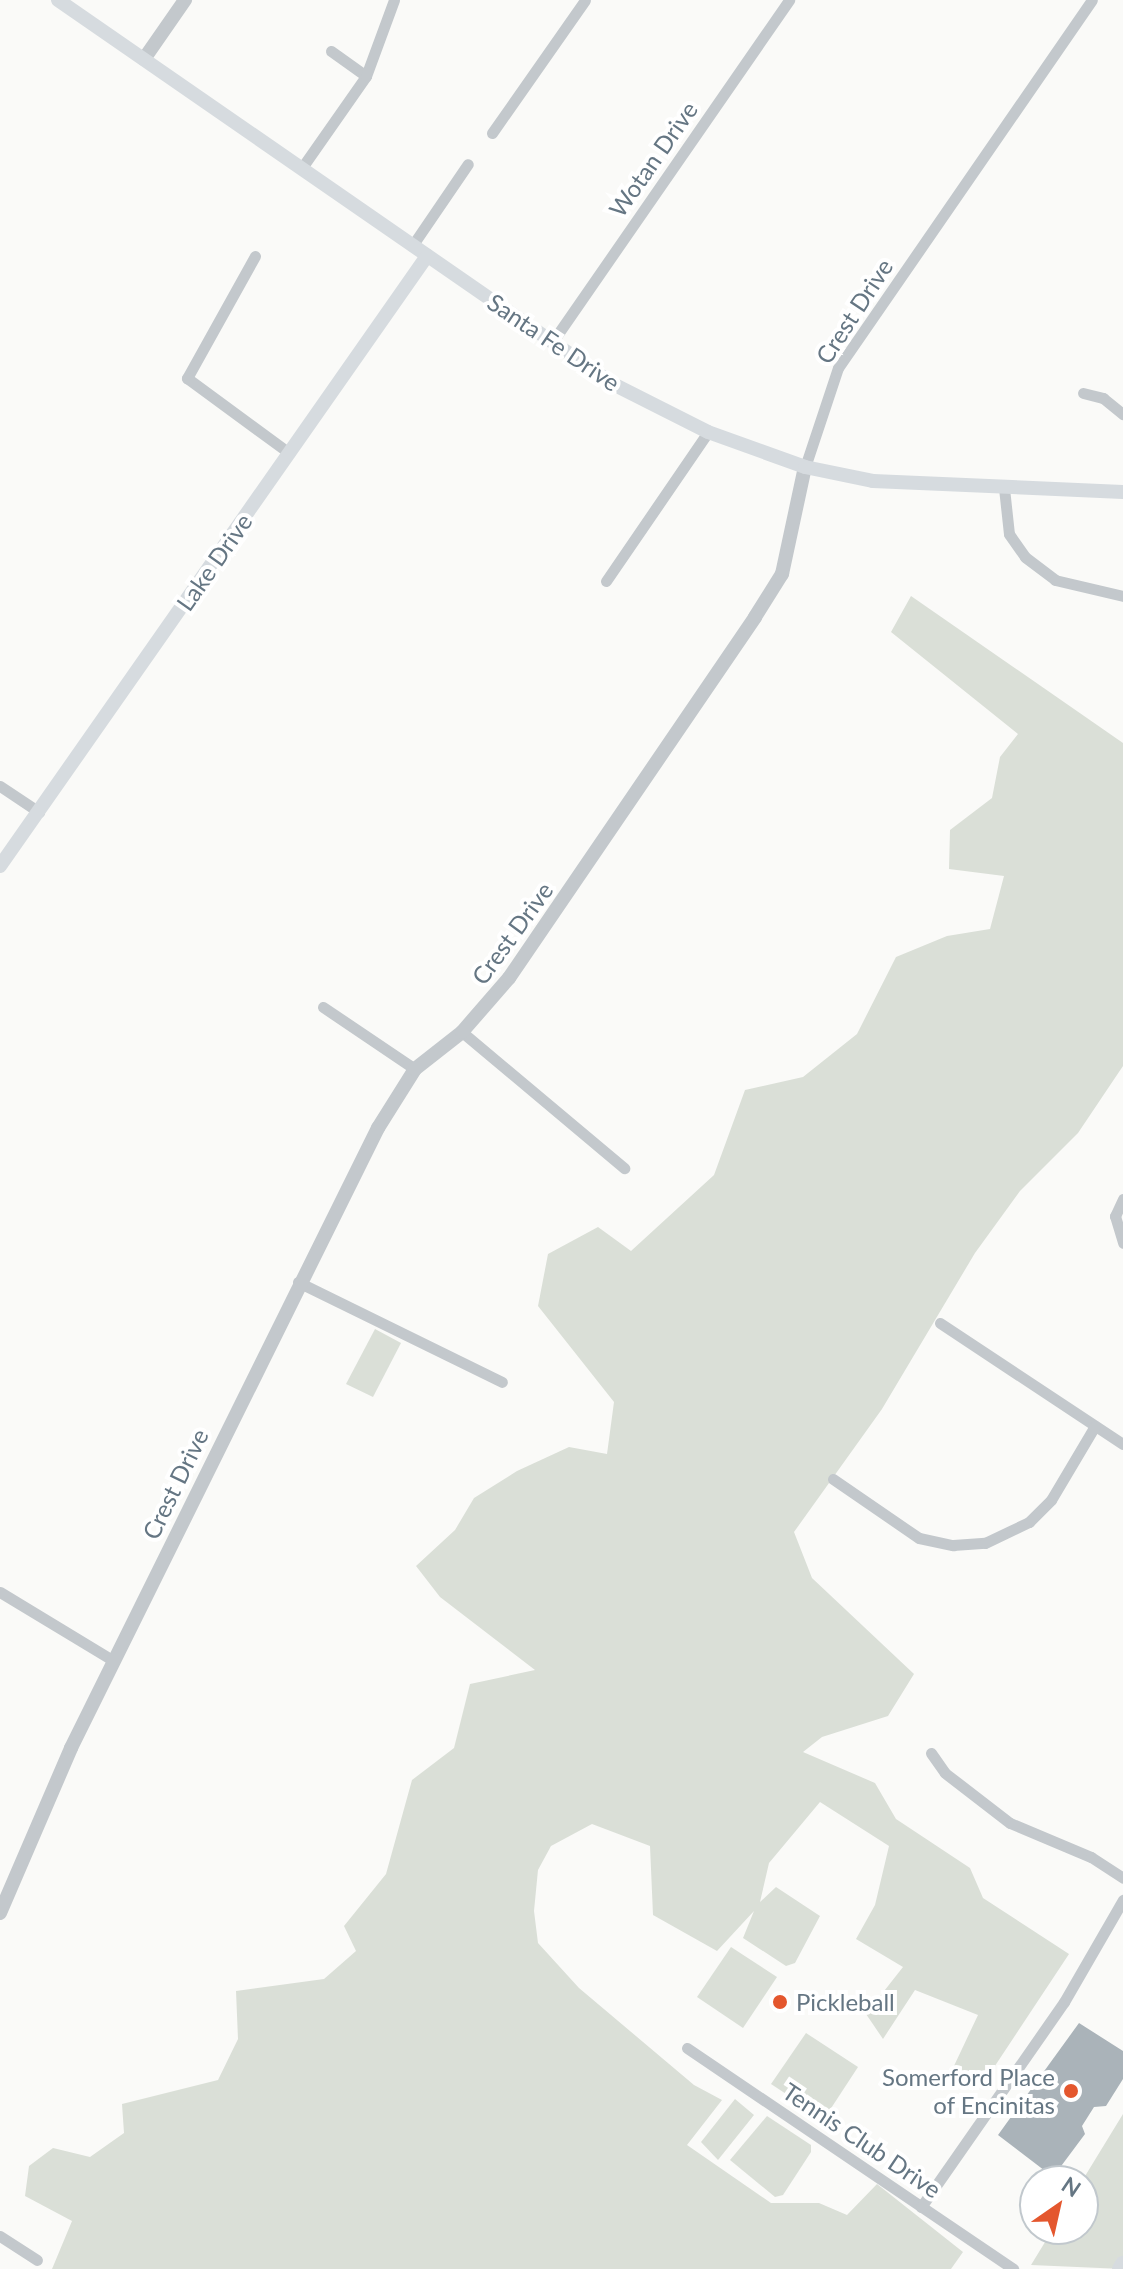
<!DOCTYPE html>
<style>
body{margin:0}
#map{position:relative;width:1123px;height:2269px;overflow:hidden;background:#fafaf8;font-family:Lato,sans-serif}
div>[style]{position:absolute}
.green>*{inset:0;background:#dadfd7}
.building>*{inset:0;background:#aab3b9}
.minor>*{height:11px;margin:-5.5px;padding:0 5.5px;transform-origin:5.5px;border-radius:5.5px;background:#c3c8cc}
.tertiary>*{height:14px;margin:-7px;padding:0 7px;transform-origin:7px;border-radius:7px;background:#c3c8cc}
.secondary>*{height:14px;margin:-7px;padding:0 7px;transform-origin:7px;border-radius:7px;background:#d6dbdf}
.primary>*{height:16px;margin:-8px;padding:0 8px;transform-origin:8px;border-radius:8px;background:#d6dbdf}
.dots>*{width:22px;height:22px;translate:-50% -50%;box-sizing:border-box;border:4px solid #fff;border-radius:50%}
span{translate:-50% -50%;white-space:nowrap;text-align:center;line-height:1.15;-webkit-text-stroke:8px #fff;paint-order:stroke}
.street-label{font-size:24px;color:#657683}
.poi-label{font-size:24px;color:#657683}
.left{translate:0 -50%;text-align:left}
.right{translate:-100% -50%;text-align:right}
.north{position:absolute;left:1019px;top:2165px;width:80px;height:80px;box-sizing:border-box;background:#fff;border:2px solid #c1c8cd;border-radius:50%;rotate:34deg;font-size:22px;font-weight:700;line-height:32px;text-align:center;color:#657683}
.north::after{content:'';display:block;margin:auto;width:28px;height:36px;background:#e4572e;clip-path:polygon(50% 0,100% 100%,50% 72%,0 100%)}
</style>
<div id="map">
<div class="green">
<div style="clip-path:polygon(911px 596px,1123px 743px,1123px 1066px,1078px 1133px,1020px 1191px,975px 1253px,882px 1409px,794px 1532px,812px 1578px,914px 1674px,888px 1716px,822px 1737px,803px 1752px,875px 1783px,896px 1819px,970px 1868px,983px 1898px,1069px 1954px,983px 2084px,953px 2068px,978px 2015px,915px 1990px,883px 2039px,866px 2014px,903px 1967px,856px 1939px,875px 1905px,889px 1846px,820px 1802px,769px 1863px,760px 1902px,776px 1887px,820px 1916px,795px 1963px,786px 1966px,743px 1938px,754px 1911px,717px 1951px,653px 1915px,650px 1846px,592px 1824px,551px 1846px,538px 1870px,534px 1911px,538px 1943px,579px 1988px,694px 2085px,722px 2100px,687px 2145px,771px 2203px,819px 2203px,847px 2215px,877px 2184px,963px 2252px,951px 2269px,52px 2269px,72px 2221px,25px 2196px,29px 2166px,53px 2148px,90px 2157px,124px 2133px,122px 2104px,218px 2080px,238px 2039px,236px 1991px,324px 1979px,356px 1951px,344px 1926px,386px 1874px,412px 1780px,454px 1748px,470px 1684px,535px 1670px,440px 1597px,416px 1566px,455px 1530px,474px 1498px,517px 1471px,569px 1447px,607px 1454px,614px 1402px,538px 1306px,548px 1254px,598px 1227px,631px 1251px,714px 1175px,745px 1090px,803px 1077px,857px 1034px,896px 957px,947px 936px,990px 929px,1004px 876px,949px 869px,950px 830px,992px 798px,1000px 757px,1018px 734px,891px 632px)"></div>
<div style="clip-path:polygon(375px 1329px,401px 1343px,373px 1397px,346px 1384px)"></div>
<div style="clip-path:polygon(731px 1947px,777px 1977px,743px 2028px,697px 1997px)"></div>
<div style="clip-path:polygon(806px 2033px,858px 2067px,824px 2119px,771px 2084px)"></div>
<div style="clip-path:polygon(735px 2099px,754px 2115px,718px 2160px,701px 2142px)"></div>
<div style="clip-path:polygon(1123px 2114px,1123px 2269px,1031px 2265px,1053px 2229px,1083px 2229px,1082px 2181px)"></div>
<div style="clip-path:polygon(767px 2116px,811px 2145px,811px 2152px,783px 2195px,775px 2197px,730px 2160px)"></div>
</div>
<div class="building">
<div style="clip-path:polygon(1079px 2023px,1123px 2051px,1123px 2079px,1106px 2106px,1094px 2107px,1082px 2126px,1085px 2134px,1053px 2177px,998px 2135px)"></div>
</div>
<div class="minor">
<div style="left:331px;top:51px;width:43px;rotate:35.5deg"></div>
<div style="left:492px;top:133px;width:162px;rotate:-55deg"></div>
<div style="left:301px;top:169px;width:113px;rotate:-55deg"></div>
<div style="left:366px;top:76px;width:81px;rotate:-69.8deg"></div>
<div style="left:412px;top:246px;width:99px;rotate:-55.7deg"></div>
<div style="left:255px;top:256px;width:140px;rotate:119.1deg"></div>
<div style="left:187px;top:378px;width:127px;rotate:36.3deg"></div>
<div style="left:553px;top:341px;width:415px;rotate:-55.3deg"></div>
<div style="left:1083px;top:393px;width:21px;rotate:14deg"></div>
<div style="left:1103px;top:398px;width:26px;rotate:39deg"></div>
<div style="left:805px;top:467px;width:104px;rotate:-71.6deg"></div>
<div style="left:838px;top:368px;width:447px;rotate:-55.4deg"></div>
<div style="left:1004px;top:488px;width:46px;rotate:83.8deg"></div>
<div style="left:1009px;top:534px;width:28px;rotate:55deg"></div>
<div style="left:1025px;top:557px;width:38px;rotate:37deg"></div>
<div style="left:1055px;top:580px;width:70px;rotate:13.2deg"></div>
<div style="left:606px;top:581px;width:181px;rotate:-55.6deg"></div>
<div style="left:0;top:786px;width:47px;rotate:33.7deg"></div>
<div style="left:323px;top:1007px;width:111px;rotate:34deg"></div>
<div style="left:462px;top:1032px;width:212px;rotate:40deg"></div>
<div style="left:1123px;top:1199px;width:19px;rotate:115deg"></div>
<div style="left:1115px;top:1216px;width:28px;rotate:73deg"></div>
<div style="left:298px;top:1282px;width:227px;rotate:26.1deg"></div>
<div style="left:940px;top:1323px;width:219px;rotate:33.5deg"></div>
<div style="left:833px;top:1479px;width:104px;rotate:34.5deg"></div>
<div style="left:919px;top:1538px;width:35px;rotate:12deg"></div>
<div style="left:953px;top:1545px;width:32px;rotate:-4deg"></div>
<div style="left:985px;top:1543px;width:49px;rotate:-25.5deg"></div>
<div style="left:1029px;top:1522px;width:31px;rotate:-45deg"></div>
<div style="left:1051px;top:1500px;width:86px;rotate:-59.3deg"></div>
<div style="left:0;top:1592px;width:133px;rotate:31.2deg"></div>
<div style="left:931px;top:1753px;width:24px;rotate:55deg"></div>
<div style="left:945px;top:1773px;width:82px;rotate:37.6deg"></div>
<div style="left:1010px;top:1823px;width:88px;rotate:22.8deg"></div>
<div style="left:1091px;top:1857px;width:38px;rotate:33deg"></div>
<div style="left:687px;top:2048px;width:394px;rotate:34.1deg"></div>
<div style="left:921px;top:2207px;width:250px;rotate:-55.1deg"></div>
<div style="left:1064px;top:2002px;width:118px;rotate:-60deg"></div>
<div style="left:0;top:2236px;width:44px;rotate:33deg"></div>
</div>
<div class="tertiary">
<div style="left:144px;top:59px;width:72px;rotate:-55.2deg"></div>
<div style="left:0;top:1913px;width:180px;rotate:-66.7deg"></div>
<div style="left:71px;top:1748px;width:692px;rotate:-63.66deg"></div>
<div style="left:378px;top:1128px;width:70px;rotate:-57.9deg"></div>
<div style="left:415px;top:1069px;width:60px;rotate:-38.2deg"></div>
<div style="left:462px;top:1032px;width:72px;rotate:-49deg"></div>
<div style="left:509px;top:978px;width:437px;rotate:-55.7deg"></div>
<div style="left:755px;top:617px;width:51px;rotate:-57.9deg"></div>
<div style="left:782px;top:574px;width:109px;rotate:-77.9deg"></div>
</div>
<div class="secondary">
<div style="left:58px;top:0;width:675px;rotate:34.68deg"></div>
<div style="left:613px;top:384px;width:106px;rotate:26.8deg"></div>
<div style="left:708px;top:432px;width:103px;rotate:19.8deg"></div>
<div style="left:805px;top:467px;width:69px;rotate:11.6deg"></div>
<div style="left:873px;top:481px;width:250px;rotate:2.5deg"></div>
<div style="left:0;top:866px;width:745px;rotate:-55.01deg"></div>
</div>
<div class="primary">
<div style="left:1120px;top:2269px;width:6px;rotate:-59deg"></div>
</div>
<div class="dots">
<div style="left:780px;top:2002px;background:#e4572e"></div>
<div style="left:1071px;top:2091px;background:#e4572e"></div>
</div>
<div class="street-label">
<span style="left:653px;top:159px;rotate:-55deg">Wotan Drive</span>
<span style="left:854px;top:311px;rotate:-57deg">Crest Drive</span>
<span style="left:554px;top:342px;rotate:34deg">Santa Fe Drive</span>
<span style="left:214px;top:562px;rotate:-55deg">Lake Drive</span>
<span style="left:512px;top:933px;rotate:-54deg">Crest Drive</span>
<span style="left:175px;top:1484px;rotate:-64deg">Crest Drive</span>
<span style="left:862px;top:2140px;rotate:34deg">Tennis Club Drive</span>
</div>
<div class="poi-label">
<span class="left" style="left:796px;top:2002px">Pickleball</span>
<span class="right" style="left:1055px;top:2091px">Somerford Place<br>of Encinitas</span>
</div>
<div class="north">N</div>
</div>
